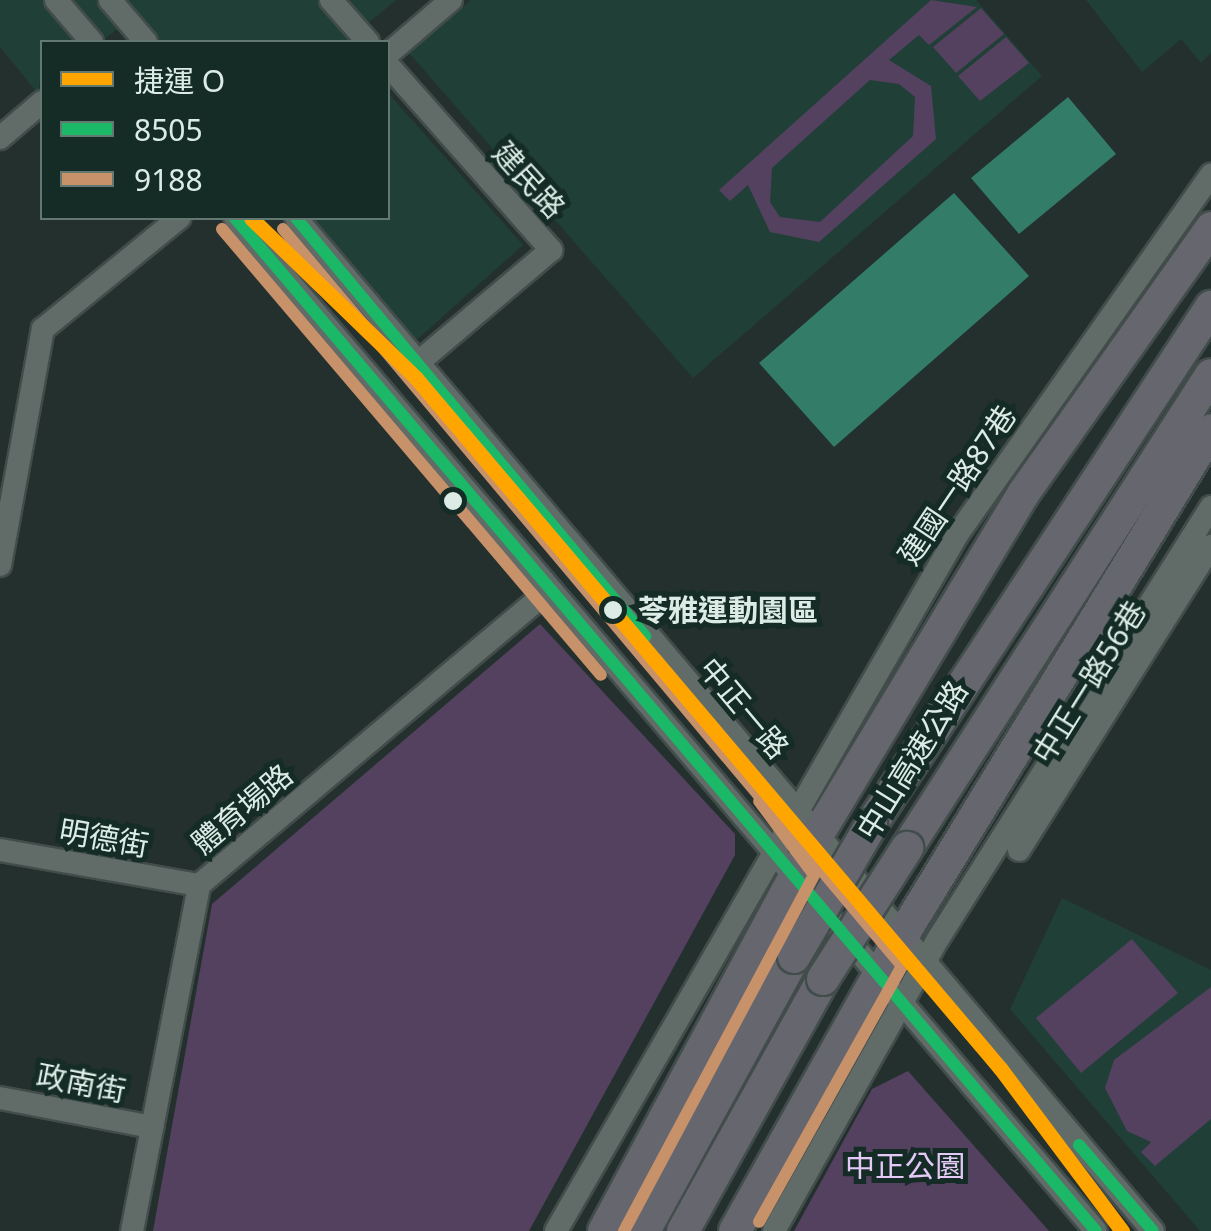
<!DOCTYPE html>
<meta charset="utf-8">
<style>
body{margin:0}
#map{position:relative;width:1211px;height:1231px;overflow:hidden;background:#24302d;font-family:"Noto Sans","Noto Sans TC",sans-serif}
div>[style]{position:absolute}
.built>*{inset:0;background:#203f36}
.green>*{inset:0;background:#53415f}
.water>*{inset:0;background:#327c68}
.roads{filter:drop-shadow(2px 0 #424d4b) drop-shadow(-2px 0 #424d4b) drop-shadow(0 2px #424d4b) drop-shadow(0 -2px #424d4b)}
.minor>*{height:22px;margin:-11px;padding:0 11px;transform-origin:11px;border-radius:11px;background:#616c68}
.highway>*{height:32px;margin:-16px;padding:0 16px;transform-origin:16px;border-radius:16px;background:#65666e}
.bridges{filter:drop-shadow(2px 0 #424d4b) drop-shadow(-2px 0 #424d4b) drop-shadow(0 2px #424d4b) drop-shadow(0 -2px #424d4b)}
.highway-bridge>*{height:32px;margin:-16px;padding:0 16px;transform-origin:16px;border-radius:16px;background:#65666e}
.bus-1>*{height:12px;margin:-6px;padding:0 6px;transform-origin:6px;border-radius:6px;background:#1ab867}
.bus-2>*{height:12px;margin:-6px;padding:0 6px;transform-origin:6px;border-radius:6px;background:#c7916a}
.metro-1>*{height:15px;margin:-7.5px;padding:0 7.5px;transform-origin:7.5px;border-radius:7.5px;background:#ffa500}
.dots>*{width:28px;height:28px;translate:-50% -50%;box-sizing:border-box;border:5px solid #142c25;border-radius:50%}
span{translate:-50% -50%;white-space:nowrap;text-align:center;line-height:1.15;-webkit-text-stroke:10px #142c25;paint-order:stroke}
.street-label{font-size:30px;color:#dcebe6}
.stop-label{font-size:30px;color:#dcebe6;font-weight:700}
.left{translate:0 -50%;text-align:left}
.park-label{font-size:30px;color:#e4c8f6}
.legend{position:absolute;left:40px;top:40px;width:350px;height:180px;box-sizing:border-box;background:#142c25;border:2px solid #647872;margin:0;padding:12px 18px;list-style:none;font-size:30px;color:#dcebe6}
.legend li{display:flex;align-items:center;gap:20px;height:50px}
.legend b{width:50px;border:2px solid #647872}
</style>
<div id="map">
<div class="built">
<div style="clip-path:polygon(0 0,396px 0,345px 42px,137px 42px,122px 25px,101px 42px,42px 42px,39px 95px,0 47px)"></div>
<div style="clip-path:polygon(471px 0,976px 0,1042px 76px,693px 378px,409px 53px)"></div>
<div style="clip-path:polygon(1086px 0,1211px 0,1211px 53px,1201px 63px,1181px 39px,1142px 72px)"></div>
<div style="clip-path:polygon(388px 93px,523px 245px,402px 353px,287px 218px,388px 218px)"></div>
<div style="clip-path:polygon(1062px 898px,1211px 970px,1211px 1231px,1200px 1231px,1010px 1009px)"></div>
</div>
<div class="green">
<div style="clip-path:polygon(evenodd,931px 0,977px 7px,929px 45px,919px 35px,889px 60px,931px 86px,936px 139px,819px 242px,770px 232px,748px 185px,730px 201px,719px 190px,931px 0,870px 80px,899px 84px,915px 97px,913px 136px,820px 222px,780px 217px,770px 202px,772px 168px,870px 80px)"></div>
<div style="clip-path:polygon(981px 8px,1004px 34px,956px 73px,933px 47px)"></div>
<div style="clip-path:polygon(1006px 37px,1029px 63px,980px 101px,958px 76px)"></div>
<div style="clip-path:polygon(540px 624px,735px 834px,735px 855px,529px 1231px,153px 1231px,212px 904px)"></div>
<div style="clip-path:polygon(1132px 939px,1178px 993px,1081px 1073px,1036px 1018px)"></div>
<div style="clip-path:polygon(1211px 987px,1211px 1119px,1155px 1166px,1141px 1152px,1151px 1142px,1127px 1131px,1105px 1088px,1114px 1060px)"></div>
<div style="clip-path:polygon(908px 1071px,1049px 1231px,794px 1231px,872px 1089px)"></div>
</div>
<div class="water">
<div style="clip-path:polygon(1068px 97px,1116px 154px,1019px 234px,971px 178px)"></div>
<div style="clip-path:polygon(954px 193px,1029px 276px,834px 447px,759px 363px)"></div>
</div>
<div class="roads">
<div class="minor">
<div style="left:56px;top:0;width:55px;rotate:49.4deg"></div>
<div style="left:110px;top:0;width:55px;rotate:49.4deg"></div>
<div style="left:331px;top:0;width:56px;rotate:48.6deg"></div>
<div style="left:388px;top:54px;width:83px;rotate:-40.6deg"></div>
<div style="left:388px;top:65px;width:247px;rotate:48.6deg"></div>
<div style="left:551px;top:250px;width:172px;rotate:139.7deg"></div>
<div style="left:0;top:138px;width:55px;rotate:-40.6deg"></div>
<div style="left:235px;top:218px;width:1329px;rotate:49.64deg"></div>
<div style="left:296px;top:218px;width:1327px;rotate:49.77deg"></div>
<div style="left:0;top:565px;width:240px;rotate:-79.7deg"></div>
<div style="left:43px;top:329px;width:176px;rotate:-39.2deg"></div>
<div style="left:0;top:850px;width:202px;rotate:10deg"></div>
<div style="left:1019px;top:850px;width:360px;rotate:-57.7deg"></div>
<div style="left:0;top:1098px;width:155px;rotate:10.8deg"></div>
<div style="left:132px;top:1231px;width:352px;rotate:-79deg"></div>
<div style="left:199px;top:885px;width:456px;rotate:-40.1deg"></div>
<div style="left:556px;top:1231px;width:803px;rotate:-60.05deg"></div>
<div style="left:957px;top:535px;width:441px;rotate:-54.8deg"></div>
<div style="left:774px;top:1231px;width:335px;rotate:-60.7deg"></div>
<div style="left:938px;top:939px;width:511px;rotate:-57.71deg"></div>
</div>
<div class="highway">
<div style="left:871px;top:825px;width:620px;rotate:-56.72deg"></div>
<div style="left:907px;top:848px;width:562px;rotate:-57.27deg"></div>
<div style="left:604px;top:1231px;width:445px;rotate:-61.7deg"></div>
<div style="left:815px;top:839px;width:403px;rotate:-58.9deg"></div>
<div style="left:1023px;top:494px;width:326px;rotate:-54.7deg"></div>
<div style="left:644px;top:1231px;width:312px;rotate:-61.3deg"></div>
<div style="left:683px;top:1231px;width:288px;rotate:-60.9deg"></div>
<div style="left:735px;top:1231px;width:300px;rotate:-60.7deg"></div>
<div style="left:882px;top:969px;width:631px;rotate:-58.6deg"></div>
</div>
</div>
<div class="bridges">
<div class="highway-bridge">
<div style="left:794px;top:957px;width:153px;rotate:-59.7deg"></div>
<div style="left:823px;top:979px;width:156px;rotate:-57.3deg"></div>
</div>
</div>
<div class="bus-1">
<div style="left:235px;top:218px;width:1329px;rotate:49.64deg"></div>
<div style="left:296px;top:218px;width:545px;rotate:50.14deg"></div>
<div style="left:1079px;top:1145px;width:113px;rotate:49.3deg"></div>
</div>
<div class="bus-2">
<div style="left:222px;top:229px;width:585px;rotate:49.64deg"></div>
<div style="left:283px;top:229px;width:962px;rotate:49.97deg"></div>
<div style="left:902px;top:966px;width:293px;rotate:119.2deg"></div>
<div style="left:624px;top:1231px;width:404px;rotate:-61.9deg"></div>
<div style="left:814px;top:875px;width:92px;rotate:-126.6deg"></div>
</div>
<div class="metro-1">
<div style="left:251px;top:218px;width:230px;rotate:44.1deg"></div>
<div style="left:416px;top:378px;width:904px;rotate:49.76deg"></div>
<div style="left:1000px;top:1068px;width:204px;rotate:53.2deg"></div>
</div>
<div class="dots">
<div style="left:453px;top:501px;background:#dcebe6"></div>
<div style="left:613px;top:610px;background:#dcebe6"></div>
</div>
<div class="street-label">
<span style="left:529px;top:180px;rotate:48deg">建民路</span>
<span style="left:957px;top:485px;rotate:-56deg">建國一路87巷</span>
<span style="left:1089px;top:682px;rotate:-58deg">中正一路56巷</span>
<span style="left:744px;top:708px;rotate:50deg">中正一路</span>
<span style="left:912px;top:760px;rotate:-58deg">中山高速公路</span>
<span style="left:242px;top:809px;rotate:-40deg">體育場路</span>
<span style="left:104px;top:838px;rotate:10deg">明德街</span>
<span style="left:81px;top:1083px;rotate:11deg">政南街</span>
</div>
<div class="stop-label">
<span class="left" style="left:638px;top:610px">苓雅運動園區</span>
</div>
<div class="park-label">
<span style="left:905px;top:1166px">中正公園</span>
</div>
<ul class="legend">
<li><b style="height:12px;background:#ffa500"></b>捷運 O</li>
<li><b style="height:12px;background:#1ab867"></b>8505</li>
<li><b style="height:12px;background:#c7916a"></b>9188</li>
</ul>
</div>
